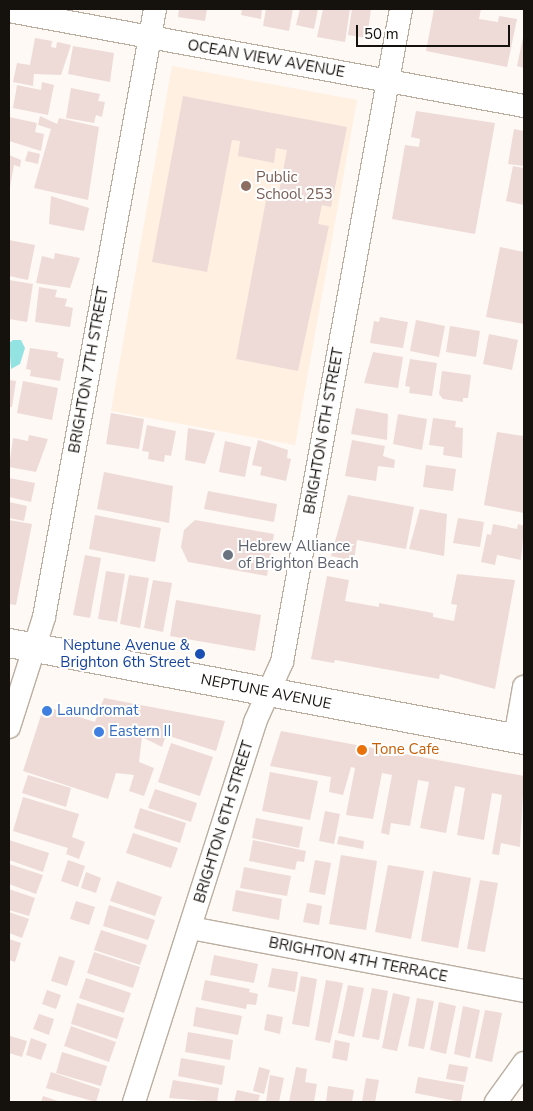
<!DOCTYPE html>
<style>
body{margin:0}
#map{position:relative;width:533px;height:1111px;overflow:hidden;background:#fef9f4;font-family:"Nunito Sans",sans-serif}
div>[style]{position:absolute}
.built>*{inset:0;background:#fff0e1}
.water>*{inset:0;background:#94e3e3}
.building>*{inset:0;background:#eedbd7}
.roads{filter:drop-shadow(1px 0 #baaea1) drop-shadow(-1px 0 #baaea1) drop-shadow(0 1px #baaea1) drop-shadow(0 -1px #baaea1)}
.minor>*{height:22px;margin:-11px;padding:0 11px;transform-origin:11px;border-radius:11px;background:#fff}
.major>*{height:28px;margin:-14px;padding:0 14px;transform-origin:14px;border-radius:14px;background:#fff}
.dots>*{width:14px;height:14px;translate:-50% -50%;box-sizing:border-box;border:2px solid #fff;border-radius:50%}
span{translate:-50% -50%;white-space:nowrap;text-align:center;line-height:1.15;-webkit-text-stroke:4px #fff;paint-order:stroke}
.street-label{font-size:15px;color:#15110c}
.education-label{font-size:15px;color:#785e54}
.left{translate:0 -50%;text-align:left}
.worship-label{font-size:15px;color:#5b616d}
.transit-label{font-size:15px;color:#164399}
.right{translate:-100% -50%;text-align:right}
.shop-label{font-size:15px;color:#366cbe}
.food-label{font-size:15px;color:#c56008}
.frame{position:absolute;inset:0;border:10px solid #15110c;pointer-events:none}
.scale{position:absolute;left:356px;top:25px;width:154px;height:22px;box-sizing:border-box;border:2px solid #15110c;border-top:0;padding-left:6px;font-size:15px;line-height:18px;white-space:nowrap;color:#15110c;-webkit-text-stroke:4px #fff;paint-order:stroke}
</style>
<div id="map">
<div class="built">
<div style="clip-path:polygon(172px 66px,357px 100px,295px 445px,111px 411px)"></div>
</div>
<div class="water">
<div style="clip-path:polygon(13px 340px,21px 340px,25px 348px,20px 364px,11px 369px,9px 343px)"></div>
</div>
<div class="building">
<div style="clip-path:polygon(179px 9px,207px 9px,205px 21px,178px 17px)"></div>
<div style="clip-path:polygon(242px 9px,262px 9px,261px 19px,241px 15px)"></div>
<div style="clip-path:polygon(266px 9px,293px 9px,289px 31px,263px 26px)"></div>
<div style="clip-path:polygon(300px 9px,318px 9px,314px 29px,296px 25px)"></div>
<div style="clip-path:polygon(323px 9px,350px 9px,345px 42px,317px 37px)"></div>
<div style="clip-path:polygon(352px 9px,371px 9px,367px 38px,348px 35px)"></div>
<div style="clip-path:polygon(434px 9px,481px 9px,479px 19px,498px 22px,499px 16px,517px 19px,507px 67px,426px 51px)"></div>
<div style="clip-path:polygon(524px 33px,524px 68px,517px 66px)"></div>
<div style="clip-path:polygon(35px 38px,52px 41px,51px 47px,56px 48px,57px 42px,71px 45px,61px 75px,34px 74px,33px 86px,13px 82px,17px 63px,30px 65px)"></div>
<div style="clip-path:polygon(73px 46px,114px 53px,110px 82px,68px 74px)"></div>
<div style="clip-path:polygon(42px 82px,54px 85px,48px 115px,13px 108px,17px 85px,41px 90px)"></div>
<div style="clip-path:polygon(71px 88px,100px 94px,98px 101px,105px 102px,102px 117px,96px 115px,94px 123px,66px 118px)"></div>
<div style="clip-path:polygon(183px 96px,347px 127px,331px 207px,322px 205px,318px 224px,329px 226px,298px 371px,236px 359px,267px 195px,278px 197px,287px 150px,276px 148px,274px 163px,238px 156px,240px 141px,232px 140px,207px 272px,152px 262px)"></div>
<div style="clip-path:polygon(416px 111px,495px 123px,475px 234px,392px 219px,405px 145px,419px 147px,420px 139px,411px 137px)"></div>
<div style="clip-path:polygon(40px 116px,57px 124px,59px 118px,99px 127px,88px 200px,34px 188px,51px 129px,38px 125px)"></div>
<div style="clip-path:polygon(9px 117px,37px 123px,35px 132px,44px 134px,41px 151px,9px 141px)"></div>
<div style="clip-path:polygon(514px 129px,524px 131px,524px 166px,508px 164px)"></div>
<div style="clip-path:polygon(28px 151px,40px 154px,38px 164px,25px 161px)"></div>
<div style="clip-path:polygon(9px 155px,21px 160px,20px 167px,14px 165px,10px 187px)"></div>
<div style="clip-path:polygon(513px 166px,524px 168px,524px 205px,506px 201px)"></div>
<div style="clip-path:polygon(51px 196px,89px 208px,84px 231px,49px 224px)"></div>
<div style="clip-path:polygon(9px 240px,35px 245px,28px 280px,9px 276px)"></div>
<div style="clip-path:polygon(500px 247px,524px 252px,524px 324px,486px 317px)"></div>
<div style="clip-path:polygon(55px 253px,80px 258px,70px 288px,36px 283px,42px 256px,54px 259px)"></div>
<div style="clip-path:polygon(9px 280px,33px 284px,27px 322px,9px 319px)"></div>
<div style="clip-path:polygon(39px 287px,57px 290px,55px 297px,67px 299px,65px 306px,73px 308px,70px 327px,35px 322px)"></div>
<div style="clip-path:polygon(380px 317px,408px 322px,403px 348px,370px 343px,374px 321px,379px 322px)"></div>
<div style="clip-path:polygon(416px 320px,445px 326px,439px 357px,410px 351px)"></div>
<div style="clip-path:polygon(450px 326px,480px 331px,476px 357px,446px 352px)"></div>
<div style="clip-path:polygon(489px 334px,518px 340px,512px 370px,483px 364px)"></div>
<div style="clip-path:polygon(30px 348px,58px 352px,57px 357px,64px 359px,60px 381px,30px 376px,31px 370px,26px 369px)"></div>
<div style="clip-path:polygon(373px 352px,403px 357px,398px 388px,364px 383px)"></div>
<div style="clip-path:polygon(410px 359px,437px 363px,432px 396px,409px 393px,410px 387px,405px 386px)"></div>
<div style="clip-path:polygon(442px 371px,471px 375px,468px 398px,463px 398px,463px 402px,443px 399px,439px 394px)"></div>
<div style="clip-path:polygon(9px 380px,16px 381px,12px 407px,9px 407px)"></div>
<div style="clip-path:polygon(23px 381px,58px 388px,52px 420px,17px 413px)"></div>
<div style="clip-path:polygon(356px 408px,388px 414px,387px 440px,351px 434px)"></div>
<div style="clip-path:polygon(111px 413px,144px 419px,139px 449px,106px 444px)"></div>
<div style="clip-path:polygon(398px 414px,427px 419px,422px 450px,393px 444px)"></div>
<div style="clip-path:polygon(433px 418px,456px 421px,455px 427px,463px 428px,462px 458px,443px 455px,444px 447px,429px 445px)"></div>
<div style="clip-path:polygon(147px 425px,176px 431px,171px 456px,165px 455px,164px 462px,148px 459px,149px 452px,142px 451px)"></div>
<div style="clip-path:polygon(188px 428px,215px 433px,205px 464px,185px 460px)"></div>
<div style="clip-path:polygon(497px 432px,524px 436px,524px 513px,484px 505px)"></div>
<div style="clip-path:polygon(29px 435px,48px 439px,36px 472px,9px 467px,13px 438px,28px 441px)"></div>
<div style="clip-path:polygon(258px 440px,288px 450px,287px 458px,291px 459px,286px 481px,260px 475px,262px 467px,252px 465px)"></div>
<div style="clip-path:polygon(352px 440px,385px 446px,383px 456px,395px 460px,394px 468px,378px 466px,376px 481px,345px 476px)"></div>
<div style="clip-path:polygon(225px 441px,251px 447px,245px 477px,219px 472px)"></div>
<div style="clip-path:polygon(426px 465px,456px 469px,453px 491px,423px 487px)"></div>
<div style="clip-path:polygon(104px 472px,173px 486px,169px 523px,97px 509px)"></div>
<div style="clip-path:polygon(9px 478px,35px 483px,31px 502px,9px 497px)"></div>
<div style="clip-path:polygon(208px 491px,277px 504px,274px 522px,204px 509px)"></div>
<div style="clip-path:polygon(348px 495px,414px 507px,406px 549px,357px 540px,354px 561px,331px 556px)"></div>
<div style="clip-path:polygon(9px 502px,27px 506px,24px 521px,9px 518px)"></div>
<div style="clip-path:polygon(420px 509px,447px 514px,444px 556px,409px 549px)"></div>
<div style="clip-path:polygon(95px 515px,161px 528px,155px 562px,89px 549px)"></div>
<div style="clip-path:polygon(458px 518px,484px 522px,480px 547px,453px 543px)"></div>
<div style="clip-path:polygon(9px 520px,32px 524px,16px 605px,9px 604px)"></div>
<div style="clip-path:polygon(195px 520px,274px 534px,267px 576px,188px 562px,181px 547px,184px 530px)"></div>
<div style="clip-path:polygon(493px 524px,517px 529px,518px 524px,524px 526px,521px 560px,497px 555px,495px 565px,481px 562px,487px 534px,491px 535px)"></div>
<div style="clip-path:polygon(85px 555px,101px 558px,90px 618px,73px 615px)"></div>
<div style="clip-path:polygon(106px 571px,125px 574px,117px 622px,98px 619px)"></div>
<div style="clip-path:polygon(457px 574px,515px 580px,495px 689px,440px 674px,439px 679px,335px 660px,334px 663px,311px 659px,327px 576px,349px 580px,345px 601px,379px 607px,379px 603px,433px 613px,433px 617px,454px 621px,457px 605px,451px 604px)"></div>
<div style="clip-path:polygon(129px 575px,149px 578px,140px 628px,120px 624px)"></div>
<div style="clip-path:polygon(153px 580px,172px 583px,163px 632px,144px 628px)"></div>
<div style="clip-path:polygon(176px 600px,261px 615px,255px 651px,170px 636px)"></div>
<div style="clip-path:polygon(104px 698px,225px 721px,216px 751px,166px 735px,162px 747px,142px 737px,139px 762px,154px 768px,144px 796px,129px 791px,134px 775px,116px 773px,108px 799px,23px 771px,44px 706px,95px 722px)"></div>
<div style="clip-path:polygon(281px 731px,524px 776px,520px 847px,501px 843px,499px 855px,492px 854px,502px 795px,492px 793px,484px 840px,457px 835px,465px 788px,455px 786px,446px 833px,420px 828px,429px 782px,418px 780px,410px 826px,391px 823px,389px 835px,381px 833px,392px 775px,382px 773px,373px 819px,346px 815px,355px 768px,351px 767px,343px 795px,329px 792px,331px 777px,270px 766px)"></div>
<div style="clip-path:polygon(171px 743px,213px 757px,200px 796px,158px 782px)"></div>
<div style="clip-path:polygon(270px 772px,318px 781px,310px 820px,262px 811px)"></div>
<div style="clip-path:polygon(28px 775px,71px 788px,66px 807px,22px 793px)"></div>
<div style="clip-path:polygon(155px 789px,197px 803px,191px 822px,148px 808px)"></div>
<div style="clip-path:polygon(23px 797px,79px 814px,72px 837px,85px 842px,79px 859px,66px 854px,68px 848px,13px 831px)"></div>
<div style="clip-path:polygon(140px 808px,186px 823px,180px 843px,134px 828px)"></div>
<div style="clip-path:polygon(325px 811px,340px 814px,334px 844px,319px 841px)"></div>
<div style="clip-path:polygon(256px 818px,303px 827px,299px 848px,252px 838px)"></div>
<div style="clip-path:polygon(133px 833px,178px 848px,171px 868px,126px 853px)"></div>
<div style="clip-path:polygon(339px 836px,364px 841px,363px 849px,337px 844px)"></div>
<div style="clip-path:polygon(9px 840px,49px 853px,43px 872px,9px 860px)"></div>
<div style="clip-path:polygon(253px 840px,306px 851px,304px 862px,297px 861px,295px 870px,249px 861px)"></div>
<div style="clip-path:polygon(341px 855px,377px 861px,366px 930px,329px 924px)"></div>
<div style="clip-path:polygon(68px 860px,85px 866px,78px 887px,61px 881px)"></div>
<div style="clip-path:polygon(315px 860px,331px 863px,325px 895px,309px 892px)"></div>
<div style="clip-path:polygon(9px 864px,43px 875px,36px 894px,9px 884px)"></div>
<div style="clip-path:polygon(388px 865px,424px 871px,411px 939px,375px 932px)"></div>
<div style="clip-path:polygon(244px 867px,291px 876px,287px 896px,240px 888px)"></div>
<div style="clip-path:polygon(433px 871px,471px 878px,458px 948px,421px 941px)"></div>
<div style="clip-path:polygon(86px 872px,101px 878px,96px 893px,81px 888px)"></div>
<div style="clip-path:polygon(480px 880px,498px 883px,485px 952px,467px 949px)"></div>
<div style="clip-path:polygon(117px 881px,162px 897px,155px 916px,110px 901px)"></div>
<div style="clip-path:polygon(9px 889px,35px 898px,29px 916px,9px 910px)"></div>
<div style="clip-path:polygon(236px 890px,282px 899px,279px 920px,232px 911px)"></div>
<div style="clip-path:polygon(76px 901px,95px 907px,89px 925px,70px 919px)"></div>
<div style="clip-path:polygon(307px 903px,322px 906px,319px 925px,303px 922px)"></div>
<div style="clip-path:polygon(109px 905px,155px 920px,148px 940px,103px 926px)"></div>
<div style="clip-path:polygon(9px 912px,29px 919px,22px 938px,9px 933px)"></div>
<div style="clip-path:polygon(101px 930px,147px 945px,140px 965px,94px 950px)"></div>
<div style="clip-path:polygon(9px 939px,21px 943px,15px 962px,9px 960px)"></div>
<div style="clip-path:polygon(94px 952px,140px 967px,133px 988px,87px 973px)"></div>
<div style="clip-path:polygon(214px 955px,258px 964px,254px 983px,210px 975px)"></div>
<div style="clip-path:polygon(59px 956px,75px 961px,67px 986px,51px 981px)"></div>
<div style="clip-path:polygon(272px 968px,298px 972px,295px 992px,268px 987px)"></div>
<div style="clip-path:polygon(301px 976px,317px 979px,309px 1027px,292px 1024px)"></div>
<div style="clip-path:polygon(86px 978px,131px 993px,124px 1013px,79px 998px)"></div>
<div style="clip-path:polygon(205px 980px,250px 989px,249px 992px,258px 994px,256px 1005px,247px 1004px,246px 1009px,201px 1000px)"></div>
<div style="clip-path:polygon(326px 980px,343px 983px,330px 1043px,315px 1040px)"></div>
<div style="clip-path:polygon(348px 985px,364px 988px,354px 1037px,338px 1033px)"></div>
<div style="clip-path:polygon(372px 988px,388px 991px,379px 1040px,362px 1037px)"></div>
<div style="clip-path:polygon(47px 990px,61px 995px,56px 1009px,42px 1004px)"></div>
<div style="clip-path:polygon(393px 993px,410px 997px,397px 1051px,382px 1048px)"></div>
<div style="clip-path:polygon(417px 998px,434px 1001px,424px 1049px,408px 1046px)"></div>
<div style="clip-path:polygon(439px 1002px,456px 1006px,446px 1054px,430px 1050px)"></div>
<div style="clip-path:polygon(77px 1003px,124px 1018px,117px 1039px,71px 1024px)"></div>
<div style="clip-path:polygon(463px 1006px,480px 1010px,470px 1058px,454px 1054px)"></div>
<div style="clip-path:polygon(196px 1007px,242px 1016px,238px 1035px,193px 1026px)"></div>
<div style="clip-path:polygon(485px 1010px,502px 1013px,492px 1062px,475px 1058px)"></div>
<div style="clip-path:polygon(39px 1014px,54px 1019px,49px 1035px,33px 1029px)"></div>
<div style="clip-path:polygon(267px 1014px,283px 1017px,280px 1034px,264px 1030px)"></div>
<div style="clip-path:polygon(71px 1026px,116px 1042px,109px 1062px,64px 1046px)"></div>
<div style="clip-path:polygon(188px 1032px,233px 1040px,230px 1060px,185px 1052px)"></div>
<div style="clip-path:polygon(10px 1036px,27px 1041px,22px 1057px,9px 1053px)"></div>
<div style="clip-path:polygon(31px 1038px,47px 1044px,41px 1060px,26px 1055px)"></div>
<div style="clip-path:polygon(335px 1040px,350px 1043px,347px 1061px,332px 1058px)"></div>
<div style="clip-path:polygon(62px 1052px,107px 1066px,101px 1086px,56px 1073px)"></div>
<div style="clip-path:polygon(181px 1058px,225px 1066px,222px 1085px,178px 1076px)"></div>
<div style="clip-path:polygon(449px 1064px,468px 1067px,465px 1082px,446px 1079px)"></div>
<div style="clip-path:polygon(259px 1067px,270px 1070px,264px 1094px,253px 1091px)"></div>
<div style="clip-path:polygon(296px 1067px,307px 1069px,305px 1082px,317px 1084px,314px 1102px,289px 1102px)"></div>
<div style="clip-path:polygon(51px 1072px,100px 1089px,96px 1102px,46px 1088px)"></div>
<div style="clip-path:polygon(270px 1075px,284px 1078px,279px 1102px,266px 1102px)"></div>
<div style="clip-path:polygon(418px 1077px,464px 1085px,461px 1102px,415px 1093px)"></div>
<div style="clip-path:polygon(366px 1078px,379px 1080px,375px 1102px,362px 1102px)"></div>
<div style="clip-path:polygon(173px 1080px,219px 1088px,217px 1102px,169px 1098px)"></div>
<div style="clip-path:polygon(328px 1086px,354px 1090px,352px 1102px,326px 1102px)"></div>
<div style="clip-path:polygon(237px 1090px,260px 1095px,258px 1102px,234px 1102px)"></div>
<div style="clip-path:polygon(43px 1096px,61px 1102px,41px 1102px)"></div>
</div>
<div class="roads">
<div class="minor">
<div style="left:9px;top:11px;width:524px;rotate:10.45deg"></div>
<div style="left:9px;top:727px;width:115px;rotate:-72.3deg"></div>
<div style="left:44px;top:617px;width:618px;rotate:-79.65deg"></div>
<div style="left:515px;top:738px;width:52px;rotate:-80deg"></div>
<div style="left:191px;top:928px;width:339px;rotate:10.7deg"></div>
<div style="left:134px;top:1102px;width:399px;rotate:-72.3deg"></div>
<div style="left:255px;top:722px;width:66px;rotate:-65.8deg"></div>
<div style="left:282px;top:662px;width:664px;rotate:-79.67deg"></div>
<div style="left:496px;top:1102px;width:48px;rotate:-54.3deg"></div>
</div>
<div class="major">
<div style="left:9px;top:643px;width:524px;rotate:10.67deg"></div>
</div>
</div>
<div class="dots">
<div style="left:246px;top:186px;background:#8d6e63"></div>
<div style="left:228px;top:555px;background:#6b7280"></div>
<div style="left:200px;top:654px;background:#1a4fb4"></div>
<div style="left:47px;top:711px;background:#3f7fe0"></div>
<div style="left:99px;top:732px;background:#3f7fe0"></div>
<div style="left:362px;top:750px;background:#e8710a"></div>
</div>
<div class="street-label">
<span style="left:266px;top:59px;rotate:10deg">OCEAN VIEW AVENUE</span>
<span style="left:89px;top:370px;rotate:-80deg">BRIGHTON 7TH STREET</span>
<span style="left:324px;top:431px;rotate:-80deg">BRIGHTON 6TH STREET</span>
<span style="left:266px;top:692px;rotate:11deg">NEPTUNE AVENUE</span>
<span style="left:224px;top:822px;rotate:-73deg">BRIGHTON 6TH STREET</span>
<span style="left:358px;top:960px;rotate:11deg">BRIGHTON 4TH TERRACE</span>
</div>
<div class="education-label">
<span class="left" style="left:256px;top:186px">Public<br>School 253</span>
</div>
<div class="worship-label">
<span class="left" style="left:238px;top:555px">Hebrew Alliance<br>of Brighton Beach</span>
</div>
<div class="transit-label">
<span class="right" style="left:190px;top:654px">Neptune Avenue &amp;<br>Brighton 6th Street</span>
</div>
<div class="shop-label">
<span class="left" style="left:57px;top:711px">Laundromat</span>
<span class="left" style="left:109px;top:732px">Eastern II</span>
</div>
<div class="food-label">
<span class="left" style="left:372px;top:750px">Tone Cafe</span>
</div>
<div class="frame"></div>
<div class="scale">50 m</div>
</div>
